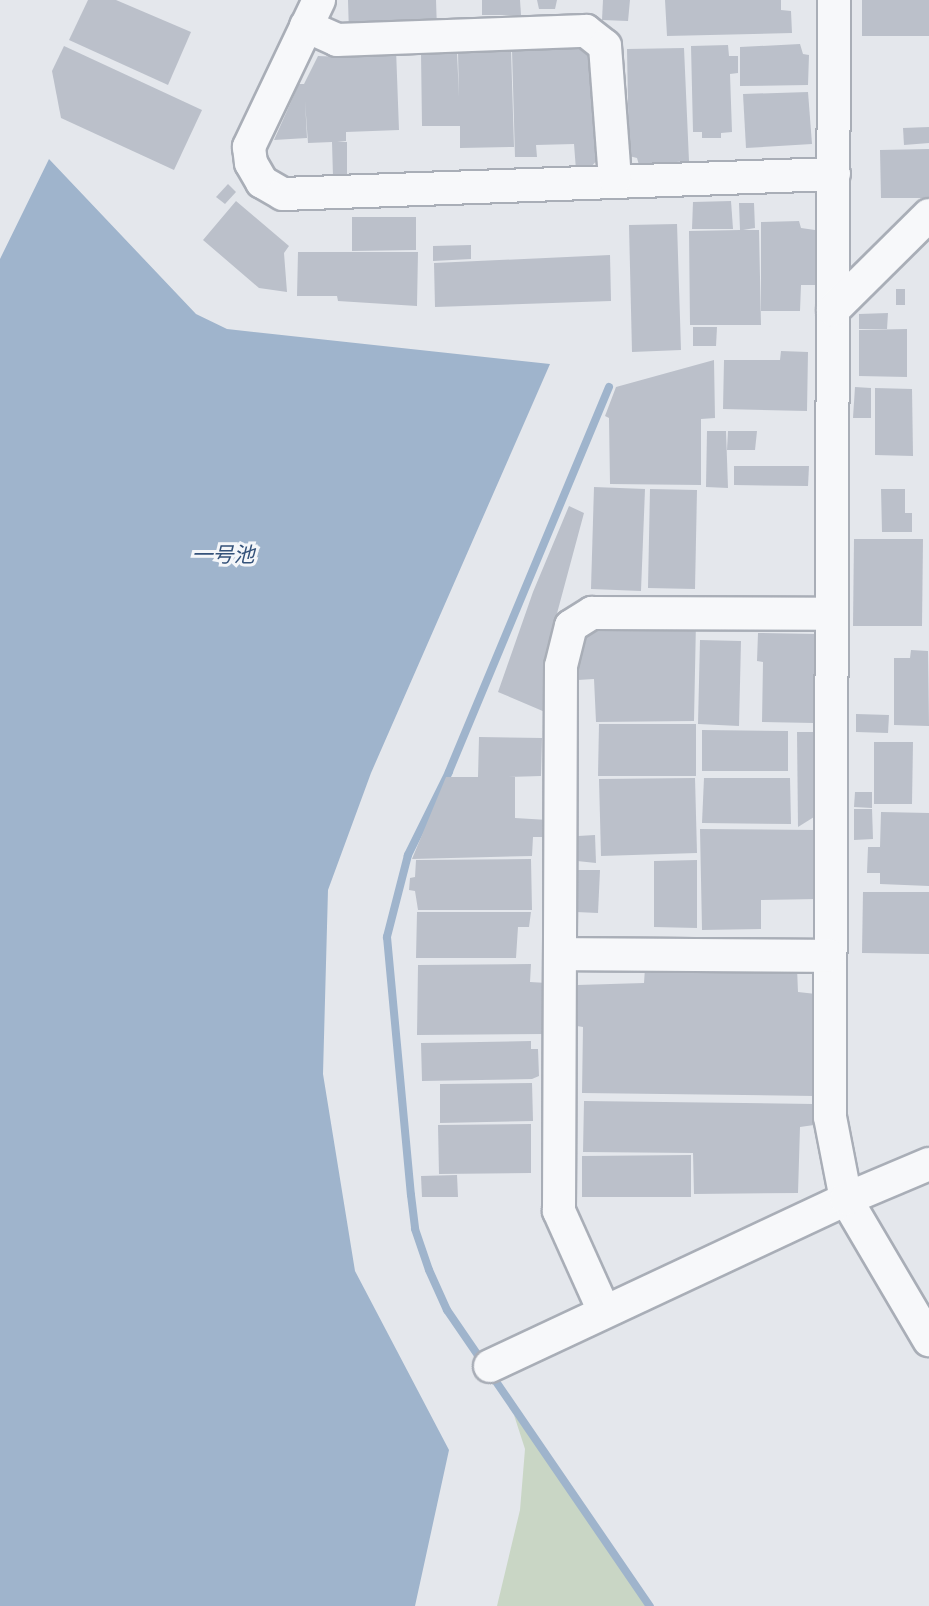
<!DOCTYPE html>
<meta charset="utf-8">
<style>
body{margin:0}
#map{position:relative;width:929px;height:1606px;overflow:hidden;background:#e4e7ec;font-family:"Open Sans","Noto Sans JP",sans-serif}
div>[style]{position:absolute}
.green>*{inset:0;background:#c9d6c5}
.water>*{inset:0;background:#9fb4cc}
.stream>*{height:8px;margin:-4px;padding:0 4px;transform-origin:4px;border-radius:4px;background:#9fb4cc}
.building>*{inset:0;background:#bbc0ca}
.roads{filter:drop-shadow(2px 0 #a9aeb7) drop-shadow(-2px 0 #a9aeb7) drop-shadow(0 2px #a9aeb7) drop-shadow(0 -2px #a9aeb7)}
.street>*{height:32px;margin:-16px;padding:0 16px;transform-origin:16px;border-radius:16px;background:#f7f8fa}
span{translate:-50% -50%;white-space:nowrap;text-align:center;line-height:1.15;-webkit-text-stroke:6px #f4f6f9;paint-order:stroke}
.water-label{font-size:21px;color:#34527a;font-style:italic}
</style>
<div id="map">
<div class="green">
<div style="clip-path:polygon(514px 1415px,556px 1471px,646px 1606px,497px 1606px,520px 1510px,525px 1449px)"></div>
</div>
<div class="water">
<div style="clip-path:polygon(49px 159px,196px 314px,227px 329px,550px 364px,371px 773px,328px 890px,323px 1074px,355px 1271px,449px 1450px,415px 1606px,0 1606px,0 259px)"></div>
</div>
<div class="stream">
<div style="left:609px;top:387px;width:417px;rotate:112.6deg"></div>
<div style="left:449px;top:772px;width:93px;rotate:116.3deg"></div>
<div style="left:408px;top:855px;width:85px;rotate:104.4deg"></div>
<div style="left:387px;top:937px;width:259px;rotate:84.7deg"></div>
<div style="left:411px;top:1195px;width:34px;rotate:83deg"></div>
<div style="left:415px;top:1229px;width:43px;rotate:71.1deg"></div>
<div style="left:429px;top:1270px;width:44px;rotate:65.8deg"></div>
<div style="left:447px;top:1310px;width:359px;rotate:55.6deg"></div>
</div>
<div class="building">
<div style="clip-path:polygon(88px 0,116px 0,191px 32px,168px 85px,69px 40px)"></div>
<div style="clip-path:polygon(348px 0,436px 0,437px 30px,349px 33px)"></div>
<div style="clip-path:polygon(482px 0,520px 0,521px 15px,482px 15px)"></div>
<div style="clip-path:polygon(537px 0,557px 0,555px 9px,539px 9px)"></div>
<div style="clip-path:polygon(603px 0,630px 0,628px 21px,602px 20px)"></div>
<div style="clip-path:polygon(665px 0,781px 0,781px 10px,791px 11px,792px 33px,667px 36px)"></div>
<div style="clip-path:polygon(862px 0,929px 0,929px 36px,862px 36px)"></div>
<div style="clip-path:polygon(800px 44px,803px 54px,809px 55px,808px 85px,740px 86px,740px 47px)"></div>
<div style="clip-path:polygon(728px 45px,729px 56px,738px 56px,738px 73px,730px 74px,732px 132px,721px 133px,721px 138px,702px 138px,702px 132px,693px 132px,691px 46px)"></div>
<div style="clip-path:polygon(64px 46px,202px 110px,174px 170px,61px 118px,52px 71px)"></div>
<div style="clip-path:polygon(591px 46px,602px 155px,588px 170px,576px 170px,574px 144px,536px 145px,537px 157px,515px 157px,512px 50px)"></div>
<div style="clip-path:polygon(684px 48px,689px 161px,639px 165px,637px 158px,629px 156px,627px 49px)"></div>
<div style="clip-path:polygon(396px 49px,399px 130px,346px 132px,346px 141px,337px 142px,347px 142px,347px 177px,333px 177px,332px 142px,308px 143px,305px 101px,307px 138px,274px 140px,299px 84px,304px 84px,318px 56px,344px 57px,344px 51px)"></div>
<div style="clip-path:polygon(511px 50px,514px 147px,460px 148px,460px 126px,422px 126px,421px 53px,457px 52px,459px 97px,458px 52px)"></div>
<div style="clip-path:polygon(808px 92px,812px 144px,746px 148px,743px 94px)"></div>
<div style="clip-path:polygon(929px 127px,929px 143px,904px 145px,903px 128px)"></div>
<div style="clip-path:polygon(929px 149px,929px 198px,881px 198px,880px 150px)"></div>
<div style="clip-path:polygon(228px 184px,236px 192px,225px 204px,216px 197px)"></div>
<div style="clip-path:polygon(236px 201px,289px 246px,284px 253px,287px 292px,259px 288px,203px 240px)"></div>
<div style="clip-path:polygon(731px 201px,733px 229px,692px 229px,693px 202px)"></div>
<div style="clip-path:polygon(739px 203px,754px 203px,755px 228px,743px 230px,759px 230px,761px 325px,690px 325px,689px 231px,740px 230px)"></div>
<div style="clip-path:polygon(352px 217px,416px 217px,416px 250px,352px 251px)"></div>
<div style="clip-path:polygon(799px 221px,801px 228px,815px 230px,815px 285px,801px 285px,800px 311px,761px 311px,761px 222px)"></div>
<div style="clip-path:polygon(677px 224px,681px 350px,632px 352px,629px 225px)"></div>
<div style="clip-path:polygon(471px 245px,471px 259px,433px 261px,433px 246px)"></div>
<div style="clip-path:polygon(298px 252px,418px 252px,417px 306px,338px 301px,337px 296px,297px 296px)"></div>
<div style="clip-path:polygon(610px 255px,611px 301px,435px 307px,434px 263px)"></div>
<div style="clip-path:polygon(896px 289px,905px 289px,905px 305px,896px 305px)"></div>
<div style="clip-path:polygon(888px 313px,887px 329px,859px 329px,859px 314px)"></div>
<div style="clip-path:polygon(693px 327px,717px 327px,716px 346px,693px 346px)"></div>
<div style="clip-path:polygon(907px 329px,907px 377px,859px 376px,859px 330px)"></div>
<div style="clip-path:polygon(781px 351px,808px 352px,807px 411px,723px 409px,724px 360px,780px 360px)"></div>
<div style="clip-path:polygon(714px 360px,715px 418px,701px 419px,701px 485px,610px 484px,609px 418px,605px 416px,616px 387px)"></div>
<div style="clip-path:polygon(855px 387px,871px 388px,871px 418px,853px 418px)"></div>
<div style="clip-path:polygon(875px 388px,912px 389px,913px 456px,875px 455px)"></div>
<div style="clip-path:polygon(707px 431px,726px 431px,728px 488px,706px 487px)"></div>
<div style="clip-path:polygon(728px 431px,757px 431px,755px 450px,727px 450px)"></div>
<div style="clip-path:polygon(734px 466px,809px 466px,808px 486px,734px 485px)"></div>
<div style="clip-path:polygon(594px 487px,645px 489px,641px 591px,591px 589px)"></div>
<div style="clip-path:polygon(650px 489px,697px 490px,695px 589px,648px 588px)"></div>
<div style="clip-path:polygon(881px 489px,905px 489px,905px 513px,912px 513px,912px 532px,882px 532px)"></div>
<div style="clip-path:polygon(569px 506px,584px 513px,552px 632px,545px 712px,498px 692px,533px 592px)"></div>
<div style="clip-path:polygon(854px 539px,923px 539px,922px 626px,853px 626px)"></div>
<div style="clip-path:polygon(696px 621px,694px 721px,596px 722px,594px 679px,578px 680px,577px 643px,593px 627px)"></div>
<div style="clip-path:polygon(758px 633px,816px 634px,814px 723px,762px 722px,763px 662px,757px 661px)"></div>
<div style="clip-path:polygon(700px 640px,741px 641px,739px 726px,698px 724px)"></div>
<div style="clip-path:polygon(911px 650px,928px 651px,929px 726px,894px 725px,894px 658px,910px 658px)"></div>
<div style="clip-path:polygon(856px 714px,889px 715px,888px 733px,856px 732px)"></div>
<div style="clip-path:polygon(599px 724px,696px 724px,696px 776px,598px 776px)"></div>
<div style="clip-path:polygon(702px 730px,788px 731px,788px 771px,702px 771px)"></div>
<div style="clip-path:polygon(797px 732px,814px 732px,814px 817px,798px 827px)"></div>
<div style="clip-path:polygon(479px 737px,542px 738px,541px 776px,508px 777px,515px 777px,515px 818px,548px 820px,549px 837px,533px 837px,532px 856px,412px 859px,446px 777px,478px 777px)"></div>
<div style="clip-path:polygon(874px 742px,913px 742px,912px 804px,874px 804px)"></div>
<div style="clip-path:polygon(695px 778px,697px 853px,601px 856px,599px 779px)"></div>
<div style="clip-path:polygon(704px 778px,790px 778px,791px 824px,702px 823px)"></div>
<div style="clip-path:polygon(855px 792px,872px 792px,872px 808px,854px 807px)"></div>
<div style="clip-path:polygon(854px 809px,872px 809px,873px 839px,854px 840px)"></div>
<div style="clip-path:polygon(881px 812px,929px 813px,929px 886px,880px 884px,880px 873px,867px 873px,868px 847px,880px 847px)"></div>
<div style="clip-path:polygon(700px 829px,816px 830px,817px 899px,761px 900px,761px 929px,702px 930px)"></div>
<div style="clip-path:polygon(595px 835px,596px 863px,577px 861px,578px 836px)"></div>
<div style="clip-path:polygon(531px 859px,532px 910px,418px 910px,415px 891px,409px 890px,410px 878px,415px 877px,416px 860px)"></div>
<div style="clip-path:polygon(697px 860px,697px 928px,654px 927px,654px 861px)"></div>
<div style="clip-path:polygon(577px 870px,600px 870px,598px 913px,576px 912px)"></div>
<div style="clip-path:polygon(863px 892px,929px 892px,929px 954px,862px 953px)"></div>
<div style="clip-path:polygon(417px 912px,531px 912px,529px 927px,518px 927px,516px 958px,416px 958px)"></div>
<div style="clip-path:polygon(531px 964px,530px 982px,547px 983px,545px 1034px,417px 1035px,418px 965px)"></div>
<div style="clip-path:polygon(645px 968px,797px 968px,798px 992px,816px 994px,815px 1096px,582px 1093px,583px 1027px,577px 1026px,577px 985px,644px 983px)"></div>
<div style="clip-path:polygon(531px 1041px,531px 1049px,538px 1049px,539px 1076px,532px 1079px,422px 1081px,421px 1043px)"></div>
<div style="clip-path:polygon(532px 1083px,533px 1121px,440px 1123px,440px 1084px)"></div>
<div style="clip-path:polygon(584px 1101px,813px 1104px,814px 1125px,800px 1127px,798px 1193px,694px 1194px,693px 1153px,583px 1152px)"></div>
<div style="clip-path:polygon(531px 1124px,531px 1173px,439px 1174px,438px 1125px)"></div>
<div style="clip-path:polygon(691px 1155px,691px 1197px,582px 1197px,582px 1156px)"></div>
<div style="clip-path:polygon(457px 1175px,458px 1197px,422px 1197px,421px 1176px)"></div>
</div>
<div class="roads">
<div class="street">
<div style="left:319px;top:0;width:163px;rotate:115.5deg"></div>
<div style="left:249px;top:147px;width:16px;rotate:83deg"></div>
<div style="left:251px;top:163px;width:22px;rotate:60deg"></div>
<div style="left:262px;top:182px;width:24px;rotate:30deg"></div>
<div style="left:283px;top:194px;width:551px;rotate:-2.08deg"></div>
<div style="left:834px;top:0;width:1117px;rotate:90.21deg"></div>
<div style="left:830px;top:1117px;width:84px;rotate:79deg"></div>
<div style="left:846px;top:1199px;width:164px;rotate:59.5deg"></div>
<div style="left:306px;top:26px;width:34px;rotate:24deg"></div>
<div style="left:337px;top:40px;width:249px;rotate:-2.1deg"></div>
<div style="left:586px;top:31px;width:24px;rotate:38deg"></div>
<div style="left:605px;top:46px;width:133px;rotate:85.7deg"></div>
<div style="left:833px;top:310px;width:135px;rotate:-44.7deg"></div>
<div style="left:561px;top:954px;width:268px;rotate:0.4deg"></div>
<div style="left:599px;top:1300px;width:98px;rotate:-114.2deg"></div>
<div style="left:559px;top:1211px;width:545px;rotate:-89.79deg"></div>
<div style="left:561px;top:666px;width:41px;rotate:-76deg"></div>
<div style="left:571px;top:626px;width:25px;rotate:-32deg"></div>
<div style="left:592px;top:613px;width:240px;rotate:0.2deg"></div>
<div style="left:490px;top:1366px;width:393px;rotate:-25.1deg"></div>
<div style="left:846px;top:1199px;width:90px;rotate:-22.9deg"></div>
</div>
</div>
<div class="water-label">
<span style="left:223px;top:554px">一号池</span>
</div>
</div>
